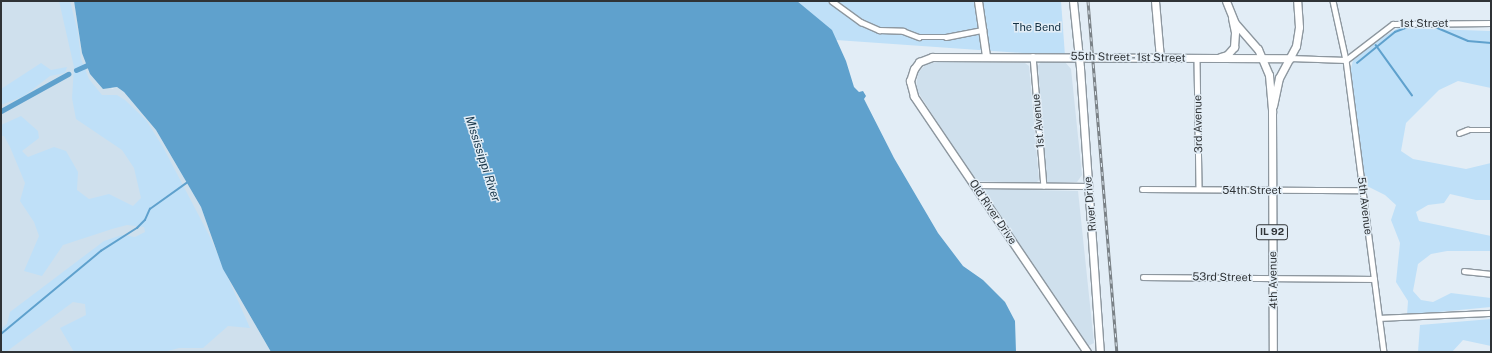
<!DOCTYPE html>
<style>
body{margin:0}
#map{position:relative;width:1492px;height:353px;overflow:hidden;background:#e2edf6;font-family:"Public Sans",sans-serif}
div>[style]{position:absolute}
.built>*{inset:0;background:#cfe0ed}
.green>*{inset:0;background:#bfe0f8}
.water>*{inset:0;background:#5fa1cd}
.stream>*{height:1.5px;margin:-0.75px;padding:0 0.75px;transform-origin:0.75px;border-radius:0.75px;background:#5fa1cd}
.canal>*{height:5px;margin:-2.5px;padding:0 2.5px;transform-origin:2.5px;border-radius:2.5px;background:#5fa1cd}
.roads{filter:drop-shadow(1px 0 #8d979f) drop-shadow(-1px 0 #8d979f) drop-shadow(0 1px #8d979f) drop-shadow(0 -1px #8d979f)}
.street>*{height:4.5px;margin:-2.25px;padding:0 2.25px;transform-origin:2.25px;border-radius:2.25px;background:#fff}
.secondary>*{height:7px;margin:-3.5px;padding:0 3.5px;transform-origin:3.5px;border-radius:3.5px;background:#fff}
.primary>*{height:7px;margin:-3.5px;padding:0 3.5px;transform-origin:3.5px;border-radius:3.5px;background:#fff}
.rail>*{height:3px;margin-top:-1.5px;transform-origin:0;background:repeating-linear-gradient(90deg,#e2edf6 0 4.5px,#7a8186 0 9px);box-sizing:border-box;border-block:1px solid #7a8186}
span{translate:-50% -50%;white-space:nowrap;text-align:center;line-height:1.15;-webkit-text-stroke:3px #e2edf6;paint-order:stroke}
.shield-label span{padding:1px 3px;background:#e2edf6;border:1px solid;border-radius:3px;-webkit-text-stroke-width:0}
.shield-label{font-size:10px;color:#2f3336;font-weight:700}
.street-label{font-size:11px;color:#2f3336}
.park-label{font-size:11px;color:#123043}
.water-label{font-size:12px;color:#163447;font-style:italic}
.frame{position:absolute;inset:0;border:2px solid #2f3336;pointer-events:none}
</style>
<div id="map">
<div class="built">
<div style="clip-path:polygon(1px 1px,74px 1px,82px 53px,112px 89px,117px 87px,124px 92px,156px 130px,201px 207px,223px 269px,271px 352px,1px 352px)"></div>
<div style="clip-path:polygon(938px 62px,1025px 63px,1029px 66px,1039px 180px,1036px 183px,975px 181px,916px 89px,918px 73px,926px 64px)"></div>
<div style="clip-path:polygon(1041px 62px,1065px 62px,1071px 69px,1082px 175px,1077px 182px,1049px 183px,1046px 180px,1038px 66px)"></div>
<div style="clip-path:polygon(982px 189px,1078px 191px,1094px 343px,1086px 347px)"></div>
</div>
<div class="green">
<div style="clip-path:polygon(59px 1px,70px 1px,78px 33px,81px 59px,89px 79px,102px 95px,117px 95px,125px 100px,146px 120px,163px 147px,209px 235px,250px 328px,228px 326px,203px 348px,179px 348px,164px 352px,74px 352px,60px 328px,86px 315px,85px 304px,73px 302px,6px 352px,1px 352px,1px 329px,7px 324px,10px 312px,104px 241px,122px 235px,135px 237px,145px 232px,144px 227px,127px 225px,112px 229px,63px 245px,42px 276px,24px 271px,39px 236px,34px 222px,20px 201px,25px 183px,10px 147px,4px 136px,1px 136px,1px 125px,21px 116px,38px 131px,39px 138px,22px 151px,28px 157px,54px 147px,66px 151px,78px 172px,77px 190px,89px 199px,109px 194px,133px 206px,141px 198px,134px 168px,122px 150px,76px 119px,72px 98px,74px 67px)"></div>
<div style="clip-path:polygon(796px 1px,1061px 1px,1065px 56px,836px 40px)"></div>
<div style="clip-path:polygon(1398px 28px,1491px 31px,1491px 88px,1458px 81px,1439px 90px,1406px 123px,1401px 151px,1413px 159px,1466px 169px,1491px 163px,1491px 200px,1476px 200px,1450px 194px,1444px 203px,1428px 205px,1416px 212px,1419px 221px,1491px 236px,1491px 251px,1447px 251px,1431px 254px,1418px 264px,1413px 291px,1421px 300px,1433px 302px,1451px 293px,1491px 298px,1491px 307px,1407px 315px,1408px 301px,1396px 282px,1400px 243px,1391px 220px,1396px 205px,1385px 195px,1365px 185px,1350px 73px,1353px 60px,1372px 44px)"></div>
<div style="clip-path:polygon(41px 63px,51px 70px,67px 67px,65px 73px,50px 76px,24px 96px,1px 105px,1px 89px)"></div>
<div style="clip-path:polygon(1491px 319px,1491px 346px,1463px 340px,1452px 352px,1418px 352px,1420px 325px)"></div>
</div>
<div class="water">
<div style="clip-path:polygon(74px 1px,797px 1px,832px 30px,846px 61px,854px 87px,859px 92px,863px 91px,866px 96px,864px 99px,894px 158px,938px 233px,963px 266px,983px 280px,1005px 302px,1015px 321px,1016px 352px,271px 352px,223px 269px,201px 207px,156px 130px,124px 92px,117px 87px,103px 89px,90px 74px,82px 53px)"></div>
</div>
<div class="stream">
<div style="left:1433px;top:26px;width:38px;rotate:23deg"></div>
<div style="left:1468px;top:41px;width:23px;rotate:5deg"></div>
<div style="left:1376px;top:45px;width:62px;rotate:54.2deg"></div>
<div style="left:1357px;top:63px;width:49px;rotate:-39.2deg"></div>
<div style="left:1395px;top:32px;width:17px;rotate:-21deg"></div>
<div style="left:1px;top:334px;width:130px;rotate:-39.7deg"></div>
<div style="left:101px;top:251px;width:43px;rotate:-32.6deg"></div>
<div style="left:137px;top:228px;width:11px;rotate:-45deg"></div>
<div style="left:145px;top:220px;width:12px;rotate:-66deg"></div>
<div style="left:150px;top:209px;width:47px;rotate:-35.4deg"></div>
</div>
<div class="canal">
<div style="left:76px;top:70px;width:12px;rotate:-24deg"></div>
<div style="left:1px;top:111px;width:77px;rotate:-28.9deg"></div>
</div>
<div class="roads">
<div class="street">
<div style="left:832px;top:1px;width:36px;rotate:36deg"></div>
<div style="left:861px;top:22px;width:20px;rotate:24deg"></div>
<div style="left:879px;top:30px;width:24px;rotate:2deg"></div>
<div style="left:903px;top:31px;width:17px;rotate:21deg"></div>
<div style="left:919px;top:37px;width:27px"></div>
<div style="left:946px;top:37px;width:38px;rotate:-11deg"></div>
<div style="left:1333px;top:1px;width:60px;rotate:77.6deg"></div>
<div style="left:1346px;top:60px;width:294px;rotate:82.6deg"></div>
<div style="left:1033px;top:56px;width:130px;rotate:85.2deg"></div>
<div style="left:1290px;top:58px;width:56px;rotate:2deg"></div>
<div style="left:1197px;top:59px;width:130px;rotate:89.1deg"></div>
<div style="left:1346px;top:60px;width:59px;rotate:-37.5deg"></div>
<div style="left:1393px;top:24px;width:98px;rotate:-0.6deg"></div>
<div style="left:1459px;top:133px;width:9px;rotate:-21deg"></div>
<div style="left:1467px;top:130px;width:24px"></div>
<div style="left:974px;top:185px;width:114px;rotate:0.5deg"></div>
<div style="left:1142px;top:189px;width:221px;rotate:0.3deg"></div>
<div style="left:1464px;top:271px;width:27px;rotate:6deg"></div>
<div style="left:1143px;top:277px;width:231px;rotate:0.5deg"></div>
<div style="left:1380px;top:318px;width:111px;rotate:-2.6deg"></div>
</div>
<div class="secondary">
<div style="left:978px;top:1px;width:56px;rotate:81.7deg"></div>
<div style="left:1073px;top:1px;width:67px;rotate:84deg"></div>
<div style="left:1080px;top:68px;width:285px;rotate:86deg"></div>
<div style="left:1155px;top:1px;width:57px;rotate:85deg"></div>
<div style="left:1220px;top:57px;width:7px;rotate:-16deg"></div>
<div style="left:1227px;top:55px;width:11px;rotate:-49deg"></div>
<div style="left:1234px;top:47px;width:15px;rotate:-86deg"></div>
<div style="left:1235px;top:32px;width:14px;rotate:-102deg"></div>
<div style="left:1087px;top:352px;width:309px;rotate:-124.1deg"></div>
<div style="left:914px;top:96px;width:16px;rotate:-105deg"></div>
<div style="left:910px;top:81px;width:13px;rotate:-72deg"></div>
<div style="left:914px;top:69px;width:9px;rotate:-54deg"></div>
<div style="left:919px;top:62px;width:14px;rotate:-21deg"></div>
<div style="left:932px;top:57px;width:358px;rotate:0.2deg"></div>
</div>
<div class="primary">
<div style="left:1226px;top:1px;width:24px;rotate:68deg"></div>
<div style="left:1235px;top:23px;width:35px;rotate:49deg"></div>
<div style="left:1258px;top:49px;width:28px;rotate:67deg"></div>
<div style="left:1269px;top:75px;width:37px;rotate:85deg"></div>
<div style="left:1272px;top:112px;width:240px;rotate:89.8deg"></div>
<div style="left:1273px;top:106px;width:29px;rotate:-78deg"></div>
<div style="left:1279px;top:78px;width:36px;rotate:-62deg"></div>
<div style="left:1296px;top:46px;width:19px;rotate:-81deg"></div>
<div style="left:1299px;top:27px;width:26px;rotate:-94deg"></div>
</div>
</div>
<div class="rail">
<div style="left:1088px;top:1px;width:352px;rotate:85.3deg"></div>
</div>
<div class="shield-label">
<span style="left:1272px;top:232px">IL 92</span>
</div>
<div class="street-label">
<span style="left:1424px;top:23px">1st Street</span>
<span style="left:1128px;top:57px;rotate:1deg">55th Street - 1st Street</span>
<span style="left:1038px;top:121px;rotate:-95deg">1st Avenue</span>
<span style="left:1198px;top:124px;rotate:-91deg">3rd Avenue</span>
<span style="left:1252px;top:190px">54th Street</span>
<span style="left:1090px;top:204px;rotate:-95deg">River Drive</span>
<span style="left:1365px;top:206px;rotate:83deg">5th Avenue</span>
<span style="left:993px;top:212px;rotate:56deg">Old River Drive</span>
<span style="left:1222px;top:277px;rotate:1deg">53rd Street</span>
<span style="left:1273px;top:280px;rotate:-91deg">4th Avenue</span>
</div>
<div class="park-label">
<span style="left:1037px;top:27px">The Bend</span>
</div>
<div class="water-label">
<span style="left:482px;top:159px;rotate:72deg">Mississippi River</span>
</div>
<div class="frame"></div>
</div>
